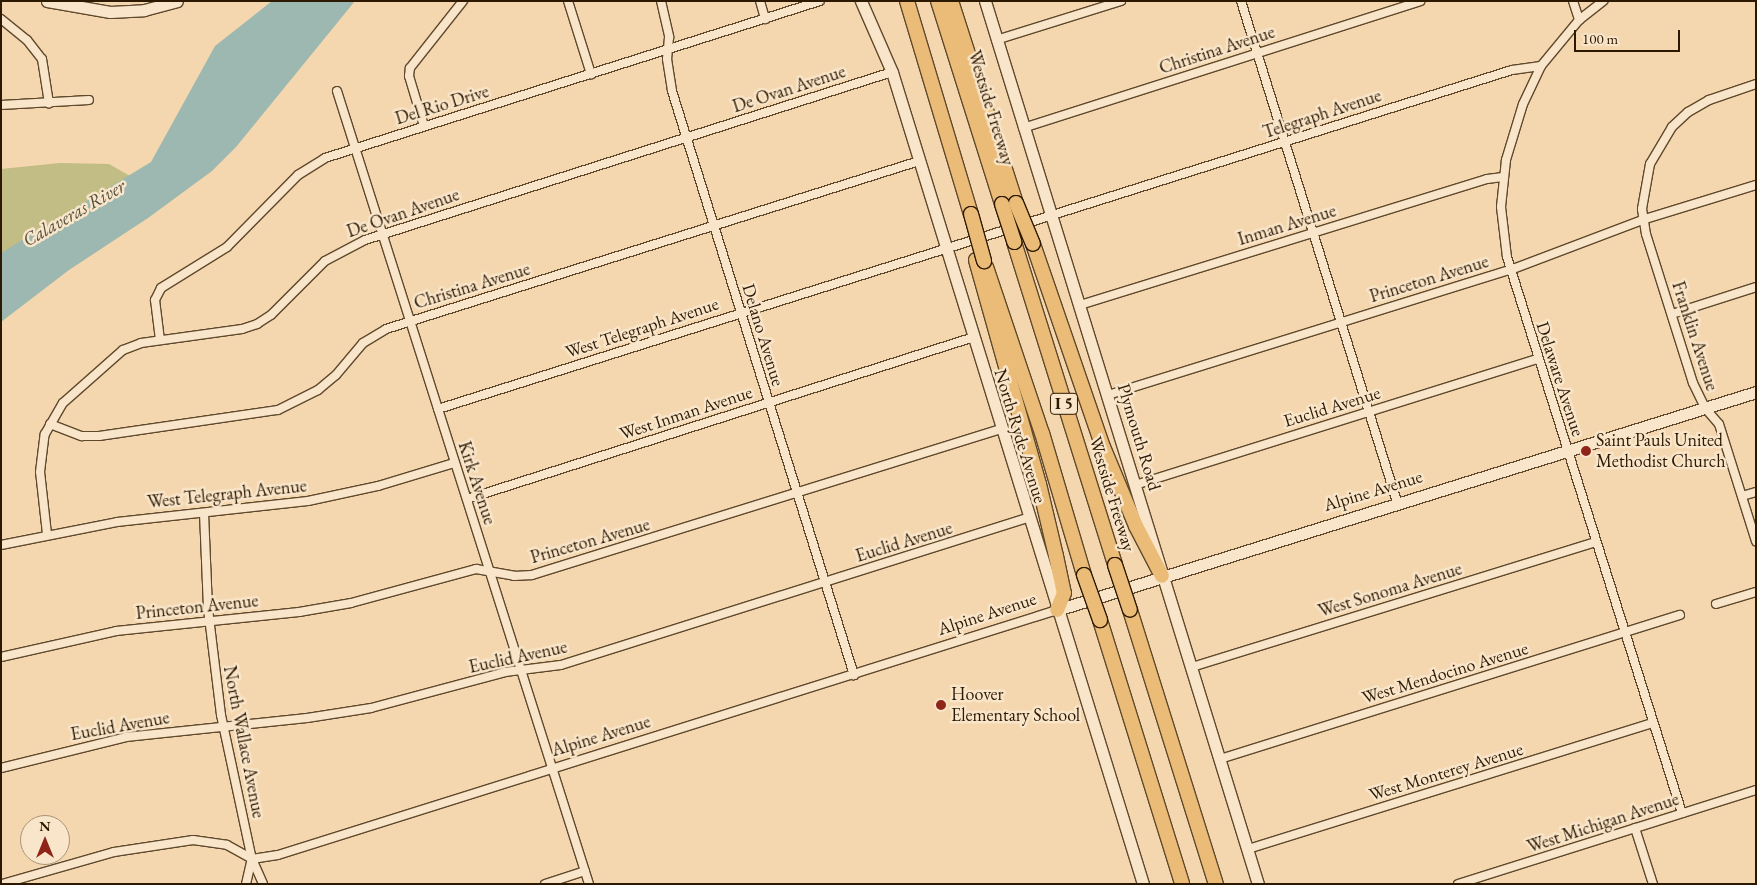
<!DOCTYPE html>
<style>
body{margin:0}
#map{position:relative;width:1757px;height:885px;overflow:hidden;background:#f4d7ae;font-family:"EB Garamond",serif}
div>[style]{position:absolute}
.green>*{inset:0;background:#c2bc85}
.water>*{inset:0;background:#9cb8b0}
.roads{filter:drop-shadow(1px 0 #5f482c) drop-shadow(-1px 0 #5f482c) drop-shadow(0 1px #5f482c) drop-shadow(0 -1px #5f482c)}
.street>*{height:8px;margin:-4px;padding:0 4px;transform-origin:4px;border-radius:4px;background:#f8e5ca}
.secondary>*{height:11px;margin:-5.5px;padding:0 5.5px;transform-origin:5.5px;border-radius:5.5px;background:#f8e5ca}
.highway>*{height:14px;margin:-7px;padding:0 7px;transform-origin:7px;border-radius:7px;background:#eabc77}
.bridges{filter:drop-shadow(1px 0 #2d1800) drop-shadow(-1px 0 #2d1800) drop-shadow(0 1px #2d1800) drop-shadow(0 -1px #2d1800)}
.highway-bridge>*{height:14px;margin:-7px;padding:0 7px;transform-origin:7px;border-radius:7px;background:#eabc77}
.dots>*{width:14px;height:14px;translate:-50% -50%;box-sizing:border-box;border:2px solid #f8e5ca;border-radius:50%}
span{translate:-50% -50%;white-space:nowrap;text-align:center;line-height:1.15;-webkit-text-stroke:5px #f8e5ca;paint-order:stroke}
.shield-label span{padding:1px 4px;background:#f8e5ca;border:1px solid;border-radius:4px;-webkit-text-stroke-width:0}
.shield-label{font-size:16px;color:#2d1800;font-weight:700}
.street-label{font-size:18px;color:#2d1800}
.poi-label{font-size:18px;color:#2d1800}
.left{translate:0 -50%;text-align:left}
.water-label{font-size:19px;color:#54503e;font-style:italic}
.frame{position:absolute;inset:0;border:2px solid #2d1800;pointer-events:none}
.north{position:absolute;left:20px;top:815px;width:50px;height:50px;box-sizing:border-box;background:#f8e5ca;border:1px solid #a79379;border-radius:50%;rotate:0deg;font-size:14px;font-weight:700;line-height:20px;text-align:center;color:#2d1800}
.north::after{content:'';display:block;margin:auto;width:18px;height:22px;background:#8f2418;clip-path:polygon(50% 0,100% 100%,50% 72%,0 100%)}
.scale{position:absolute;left:1574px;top:30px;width:106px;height:22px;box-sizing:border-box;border:2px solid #2d1800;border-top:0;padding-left:6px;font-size:15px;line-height:18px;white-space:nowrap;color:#2d1800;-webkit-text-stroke:4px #f8e5ca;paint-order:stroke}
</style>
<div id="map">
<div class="green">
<div style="clip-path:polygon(60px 163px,109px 164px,130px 176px,120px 191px,1px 254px,1px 169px)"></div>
</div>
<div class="water">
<div style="clip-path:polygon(272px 1px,355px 1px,236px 147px,212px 171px,148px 218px,69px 270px,1px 322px,1px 253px,151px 162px,215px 46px)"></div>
</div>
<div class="roads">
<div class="street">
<div style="left:568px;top:1px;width:77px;rotate:72.5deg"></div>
<div style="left:661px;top:1px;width:37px;rotate:77deg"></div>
<div style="left:669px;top:37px;width:22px;rotate:95deg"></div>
<div style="left:667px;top:59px;width:32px;rotate:81deg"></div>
<div style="left:672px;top:91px;width:612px;rotate:72.69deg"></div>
<div style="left:760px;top:1px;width:19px;rotate:74deg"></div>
<div style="left:1241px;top:1px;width:525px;rotate:72.7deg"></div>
<div style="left:1573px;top:1px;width:20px;rotate:72deg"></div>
<div style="left:1px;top:19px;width:33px;rotate:39deg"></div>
<div style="left:27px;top:40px;width:24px;rotate:52deg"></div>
<div style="left:42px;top:59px;width:45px;rotate:81deg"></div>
<div style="left:996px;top:40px;width:131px;rotate:-17.3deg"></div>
<div style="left:1541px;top:66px;width:42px;rotate:115.3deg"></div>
<div style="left:1523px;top:104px;width:59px;rotate:106.9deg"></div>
<div style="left:1506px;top:160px;width:47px;rotate:96.1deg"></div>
<div style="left:1501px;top:207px;width:50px;rotate:83.2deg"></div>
<div style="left:1507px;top:257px;width:583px;rotate:72.53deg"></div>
<div style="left:1756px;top:84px;width:50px;rotate:161.2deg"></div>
<div style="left:1709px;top:100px;width:24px;rotate:150deg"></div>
<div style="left:1688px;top:112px;width:22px;rotate:137deg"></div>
<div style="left:1672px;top:127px;width:43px;rotate:120.7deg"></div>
<div style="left:1650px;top:164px;width:46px;rotate:100.1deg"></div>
<div style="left:1642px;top:209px;width:25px;rotate:81deg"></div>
<div style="left:1646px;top:234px;width:156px;rotate:72.5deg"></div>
<div style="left:1693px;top:383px;width:28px;rotate:64deg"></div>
<div style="left:1705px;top:408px;width:21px;rotate:49deg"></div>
<div style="left:1719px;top:424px;width:123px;rotate:72.5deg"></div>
<div style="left:337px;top:91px;width:832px;rotate:72.37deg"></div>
<div style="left:1px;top:105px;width:88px;rotate:-3.3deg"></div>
<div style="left:424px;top:126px;width:52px;rotate:-106.7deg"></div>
<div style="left:409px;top:76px;width:8px;rotate:-83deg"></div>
<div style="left:410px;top:68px;width:85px;rotate:-51.7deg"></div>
<div style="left:1023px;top:128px;width:417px;rotate:-17.7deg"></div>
<div style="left:1080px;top:305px;width:426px;rotate:-17.2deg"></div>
<div style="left:1487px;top:179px;width:16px;rotate:-7deg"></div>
<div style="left:1672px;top:314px;width:88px;rotate:-17.8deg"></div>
<div style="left:160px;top:340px;width:40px;rotate:-97.1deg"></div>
<div style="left:155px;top:300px;width:13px;rotate:-63deg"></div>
<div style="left:161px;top:288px;width:78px;rotate:-31.8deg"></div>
<div style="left:227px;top:247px;width:101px;rotate:-45.4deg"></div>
<div style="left:298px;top:175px;width:32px;rotate:-32deg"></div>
<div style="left:325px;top:158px;width:519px;rotate:-17.6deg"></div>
<div style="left:1108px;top:395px;width:421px;rotate:-17.3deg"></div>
<div style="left:1510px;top:270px;width:141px;rotate:-20.7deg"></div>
<div style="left:1642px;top:220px;width:119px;rotate:-17.1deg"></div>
<div style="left:438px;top:409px;width:1126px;rotate:-17.52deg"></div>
<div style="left:1512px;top:70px;width:29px;rotate:-8deg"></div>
<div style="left:1541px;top:66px;width:60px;rotate:-50.4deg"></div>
<div style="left:1579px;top:20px;width:31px;rotate:-38deg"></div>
<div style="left:50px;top:424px;width:34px;rotate:21deg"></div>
<div style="left:82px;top:436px;width:17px"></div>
<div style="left:99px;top:436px;width:181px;rotate:-8.3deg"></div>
<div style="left:278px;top:410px;width:45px;rotate:-26.6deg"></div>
<div style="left:318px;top:390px;width:23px;rotate:-40deg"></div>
<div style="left:336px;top:375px;width:42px;rotate:-49.8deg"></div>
<div style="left:363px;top:343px;width:27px;rotate:-31deg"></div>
<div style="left:386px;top:329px;width:559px;rotate:-17.49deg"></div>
<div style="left:1135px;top:485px;width:422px;rotate:-17.4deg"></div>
<div style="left:1742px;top:496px;width:15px;rotate:-16deg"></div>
<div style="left:467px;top:499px;width:529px;rotate:-17.72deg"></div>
<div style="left:204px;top:513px;width:96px;rotate:87.6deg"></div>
<div style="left:208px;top:609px;width:107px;rotate:83deg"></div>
<div style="left:221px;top:715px;width:147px;rotate:77.9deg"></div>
<div style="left:252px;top:859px;width:27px;rotate:66deg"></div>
<div style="left:47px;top:534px;width:62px;rotate:-96.4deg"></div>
<div style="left:40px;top:472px;width:38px;rotate:-83deg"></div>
<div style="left:45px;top:434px;width:36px;rotate:-60deg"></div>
<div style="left:63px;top:403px;width:80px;rotate:-41.5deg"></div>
<div style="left:123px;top:350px;width:19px;rotate:-21deg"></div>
<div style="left:141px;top:343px;width:102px;rotate:-7.9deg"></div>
<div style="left:242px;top:329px;width:16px;rotate:-18deg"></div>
<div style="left:257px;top:324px;width:17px;rotate:-33deg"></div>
<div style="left:271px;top:315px;width:76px;rotate:-45deg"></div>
<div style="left:325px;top:261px;width:45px;rotate:-27.7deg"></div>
<div style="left:365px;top:240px;width:553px;rotate:-17.68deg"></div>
<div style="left:1px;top:545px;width:118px;rotate:-11.2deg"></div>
<div style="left:117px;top:522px;width:192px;rotate:-6.3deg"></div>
<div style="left:308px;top:501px;width:72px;rotate:-12.1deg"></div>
<div style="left:378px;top:486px;width:79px;rotate:-16.8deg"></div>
<div style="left:1716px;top:604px;width:42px;rotate:-16.7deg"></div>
<div style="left:1px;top:657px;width:118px;rotate:-12.7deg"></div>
<div style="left:116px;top:631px;width:184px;rotate:-5.9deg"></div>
<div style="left:299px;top:612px;width:53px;rotate:-9.8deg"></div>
<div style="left:351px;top:603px;width:130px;rotate:-15.2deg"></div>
<div style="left:476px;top:569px;width:39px;rotate:10deg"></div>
<div style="left:514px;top:576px;width:18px;rotate:-3deg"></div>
<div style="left:532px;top:575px;width:490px;rotate:-17.3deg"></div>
<div style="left:1192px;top:667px;width:423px;rotate:-17.2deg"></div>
<div style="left:1220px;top:759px;width:482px;rotate:-17.4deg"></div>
<div style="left:1px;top:768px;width:129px;rotate:-13.9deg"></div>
<div style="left:126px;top:737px;width:182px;rotate:-6deg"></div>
<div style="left:307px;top:718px;width:65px;rotate:-8.9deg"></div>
<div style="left:371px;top:708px;width:139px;rotate:-15deg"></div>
<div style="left:505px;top:672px;width:56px;rotate:-7.1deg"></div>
<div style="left:561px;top:665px;width:490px;rotate:-17.5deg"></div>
<div style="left:1635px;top:828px;width:59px;rotate:72.2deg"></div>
<div style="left:1248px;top:849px;width:424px;rotate:-17.3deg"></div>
<div style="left:252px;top:859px;width:26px;rotate:-9deg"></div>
<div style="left:278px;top:855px;width:817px;rotate:-17.46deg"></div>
<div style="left:2px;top:884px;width:116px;rotate:-15.9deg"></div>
<div style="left:114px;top:852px;width:80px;rotate:-8.6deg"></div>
<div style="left:193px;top:840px;width:34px;rotate:8deg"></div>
<div style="left:227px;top:845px;width:29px;rotate:29deg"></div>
<div style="left:246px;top:884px;width:26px;rotate:-77deg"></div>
<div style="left:545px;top:884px;width:42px;rotate:-18deg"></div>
<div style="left:1458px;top:884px;width:312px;rotate:-17.5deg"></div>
</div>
<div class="secondary">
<div style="left:47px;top:1px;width:64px;rotate:9.9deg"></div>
<div style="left:110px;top:12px;width:34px;rotate:-3deg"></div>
<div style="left:144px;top:10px;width:34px;rotate:-15deg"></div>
<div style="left:861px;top:1px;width:77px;rotate:66.4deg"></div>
<div style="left:892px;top:72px;width:850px;rotate:72.82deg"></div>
<div style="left:985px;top:1px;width:924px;rotate:72.82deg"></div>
<div style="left:1057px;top:610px;width:732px;rotate:-17.32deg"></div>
</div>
<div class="highway">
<div style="left:907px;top:1px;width:222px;rotate:73.3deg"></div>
<div style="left:938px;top:1px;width:213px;rotate:72.5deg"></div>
<div style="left:951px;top:1px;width:212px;rotate:72.2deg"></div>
<div style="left:1014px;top:242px;width:338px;rotate:72.6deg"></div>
<div style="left:1033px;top:244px;width:215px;rotate:71deg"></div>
<div style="left:1103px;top:447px;width:86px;rotate:67.3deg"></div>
<div style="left:1136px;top:526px;width:56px;rotate:62.5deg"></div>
<div style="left:976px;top:260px;width:233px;rotate:74.3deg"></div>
<div style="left:1039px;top:484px;width:74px;rotate:76.7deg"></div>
<div style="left:1056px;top:556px;width:38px;rotate:78deg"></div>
<div style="left:1064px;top:593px;width:18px;rotate:112deg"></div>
<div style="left:986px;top:267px;width:175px;rotate:71.4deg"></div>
<div style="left:1042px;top:433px;width:148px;rotate:73.5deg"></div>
<div style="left:1130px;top:610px;width:287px;rotate:72.6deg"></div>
<div style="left:1100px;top:620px;width:276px;rotate:72.7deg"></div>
</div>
</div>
<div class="bridges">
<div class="highway-bridge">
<div style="left:1016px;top:203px;width:44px;rotate:67.5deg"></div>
<div style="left:1002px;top:204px;width:40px;rotate:72deg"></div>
<div style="left:971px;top:214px;width:49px;rotate:74.5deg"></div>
<div style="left:1115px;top:565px;width:47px;rotate:71.6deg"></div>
<div style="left:1084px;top:575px;width:48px;rotate:70.4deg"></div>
</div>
</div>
<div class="dots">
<div style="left:1586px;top:451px;background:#8f2418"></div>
<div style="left:941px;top:705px;background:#8f2418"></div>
</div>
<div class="shield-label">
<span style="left:1064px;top:404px">I 5</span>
</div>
<div class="street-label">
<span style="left:1217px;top:50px;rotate:-18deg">Christina Avenue</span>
<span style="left:789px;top:89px;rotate:-18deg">De Ovan Avenue</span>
<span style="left:442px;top:105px;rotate:-17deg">Del Rio Drive</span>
<span style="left:991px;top:108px;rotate:73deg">Westside Freeway</span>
<span style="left:1322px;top:114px;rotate:-18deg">Telegraph Avenue</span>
<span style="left:403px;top:213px;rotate:-19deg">De Ovan Avenue</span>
<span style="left:1287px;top:225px;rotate:-17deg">Inman Avenue</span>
<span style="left:1429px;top:279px;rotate:-17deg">Princeton Avenue</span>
<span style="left:472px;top:286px;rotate:-17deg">Christina Avenue</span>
<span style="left:642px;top:328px;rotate:-18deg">West Telegraph Avenue</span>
<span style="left:763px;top:335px;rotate:73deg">Delano Avenue</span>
<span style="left:1695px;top:336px;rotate:72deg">Franklin Avenue</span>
<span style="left:1560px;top:379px;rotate:72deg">Delaware Avenue</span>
<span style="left:1332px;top:407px;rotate:-17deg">Euclid Avenue</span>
<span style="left:686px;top:413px;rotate:-18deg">West Inman Avenue</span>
<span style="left:1020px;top:436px;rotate:73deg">North Ryde Avenue</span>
<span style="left:1139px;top:437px;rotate:73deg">Plymouth Road</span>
<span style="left:477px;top:483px;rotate:72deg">Kirk Avenue</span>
<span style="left:1373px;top:491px;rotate:-17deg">Alpine Avenue</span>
<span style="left:227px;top:494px;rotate:-6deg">West Telegraph Avenue</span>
<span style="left:1112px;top:494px;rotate:73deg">Westside Freeway</span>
<span style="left:590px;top:541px;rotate:-16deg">Princeton Avenue</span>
<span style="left:904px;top:542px;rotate:-17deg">Euclid Avenue</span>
<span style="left:1390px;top:590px;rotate:-17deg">West Sonoma Avenue</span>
<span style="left:197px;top:607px;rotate:-6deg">Princeton Avenue</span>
<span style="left:987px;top:614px;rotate:-18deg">Alpine Avenue</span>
<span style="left:518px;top:657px;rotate:-12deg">Euclid Avenue</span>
<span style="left:1445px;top:673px;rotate:-17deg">West Mendocino Avenue</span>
<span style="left:120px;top:726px;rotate:-10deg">Euclid Avenue</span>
<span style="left:601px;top:736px;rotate:-17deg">Alpine Avenue</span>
<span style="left:244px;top:742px;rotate:79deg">North Wallace Avenue</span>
<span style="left:1446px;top:772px;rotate:-17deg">West Monterey Avenue</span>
<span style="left:1603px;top:823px;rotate:-18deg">West Michigan Avenue</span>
</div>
<div class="poi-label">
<span class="left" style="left:1596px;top:451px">Saint Pauls United<br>Methodist Church</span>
<span class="left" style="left:951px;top:705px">Hoover<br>Elementary School</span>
</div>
<div class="water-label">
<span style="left:74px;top:213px;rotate:-30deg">Calaveras River</span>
</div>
<div class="frame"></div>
<div class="north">N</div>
<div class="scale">100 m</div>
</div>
